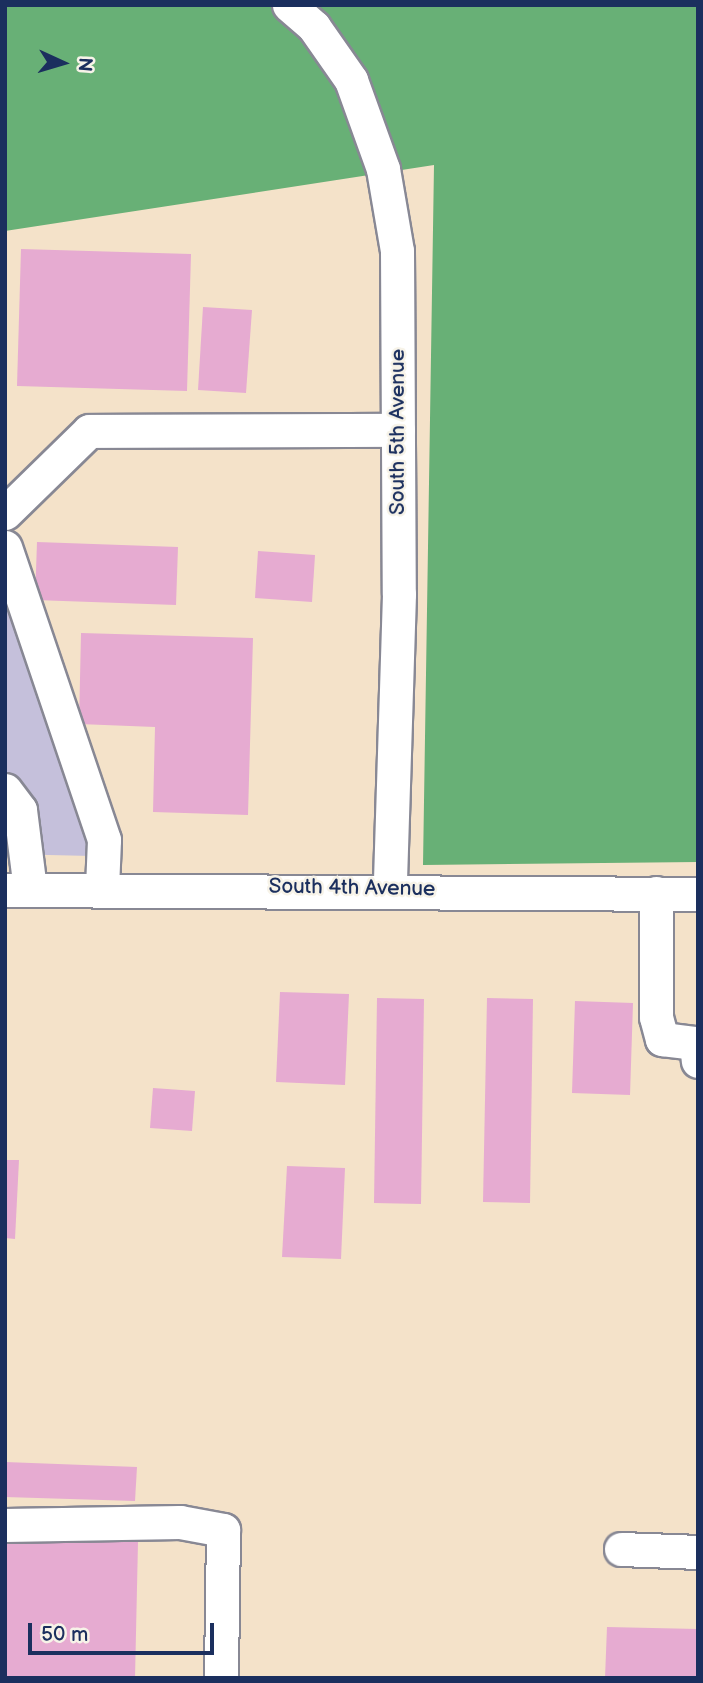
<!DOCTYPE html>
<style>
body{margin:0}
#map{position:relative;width:703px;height:1683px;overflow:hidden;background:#f4e2c9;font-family:"Balsamiq Sans",sans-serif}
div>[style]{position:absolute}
.industrial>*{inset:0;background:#c5c0db}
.forest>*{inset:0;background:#68b076}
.building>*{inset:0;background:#e6abd1}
.roads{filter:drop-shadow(2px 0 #888894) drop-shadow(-2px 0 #888894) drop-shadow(0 2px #888894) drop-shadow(0 -2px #888894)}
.minor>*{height:33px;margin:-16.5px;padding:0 16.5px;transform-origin:16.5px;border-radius:16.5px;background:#fff}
span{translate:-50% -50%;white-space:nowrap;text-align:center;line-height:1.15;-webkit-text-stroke:5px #f7f3e8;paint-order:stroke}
.street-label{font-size:21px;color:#1b2f5e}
.frame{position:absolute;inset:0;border:7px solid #1b2f5e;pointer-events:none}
.north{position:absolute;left:28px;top:28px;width:70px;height:70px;-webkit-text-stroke:5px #f7f3e8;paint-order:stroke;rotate:94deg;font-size:19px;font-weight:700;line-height:28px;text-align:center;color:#1b2f5e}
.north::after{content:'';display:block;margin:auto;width:24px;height:32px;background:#1b2f5e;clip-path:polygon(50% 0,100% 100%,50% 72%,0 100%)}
.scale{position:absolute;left:28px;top:1623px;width:186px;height:32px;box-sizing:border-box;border:4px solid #1b2f5e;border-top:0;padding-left:9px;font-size:21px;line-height:24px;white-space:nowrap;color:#1b2f5e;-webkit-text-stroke:5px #f7f3e8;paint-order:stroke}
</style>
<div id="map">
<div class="industrial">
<div style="clip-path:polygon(5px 601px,92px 856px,5px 854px)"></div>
</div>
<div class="forest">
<div style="clip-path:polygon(5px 5px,698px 5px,698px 862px,423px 865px,434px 165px,5px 231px)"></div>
</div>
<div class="building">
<div style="clip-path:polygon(21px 249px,191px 254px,187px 391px,17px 386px)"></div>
<div style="clip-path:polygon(203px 307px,252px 310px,246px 393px,198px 390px)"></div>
<div style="clip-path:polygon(37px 542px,178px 547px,176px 605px,35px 600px)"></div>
<div style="clip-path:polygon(258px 551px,315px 555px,312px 602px,255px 598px)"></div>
<div style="clip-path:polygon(81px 633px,253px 638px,248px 815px,153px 812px,155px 727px,79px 724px)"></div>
<div style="clip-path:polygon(280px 992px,349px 994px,345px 1085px,276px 1082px)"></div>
<div style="clip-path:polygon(377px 998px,424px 999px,421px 1204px,374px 1203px)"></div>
<div style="clip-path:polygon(487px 998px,533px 999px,530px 1203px,483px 1202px)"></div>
<div style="clip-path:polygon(575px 1001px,633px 1003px,630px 1095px,572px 1093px)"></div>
<div style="clip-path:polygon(153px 1088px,195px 1091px,192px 1131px,150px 1128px)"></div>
<div style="clip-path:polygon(5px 1160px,19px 1160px,15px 1239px,5px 1238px)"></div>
<div style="clip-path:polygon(287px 1166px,345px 1168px,341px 1259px,282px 1257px)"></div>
<div style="clip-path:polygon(5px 1462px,137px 1467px,135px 1501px,5px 1497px)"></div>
<div style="clip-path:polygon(5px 1539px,138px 1542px,135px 1678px,5px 1678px)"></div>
<div style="clip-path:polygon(607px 1627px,698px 1629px,698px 1678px,605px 1678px)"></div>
</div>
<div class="roads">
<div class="minor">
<div style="left:289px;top:5px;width:33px;rotate:41deg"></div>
<div style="left:314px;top:27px;width:65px;rotate:55.1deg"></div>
<div style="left:351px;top:80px;width:95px;rotate:70.2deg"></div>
<div style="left:383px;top:169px;width:83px;rotate:80.3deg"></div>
<div style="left:397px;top:251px;width:343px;rotate:89.7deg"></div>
<div style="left:399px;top:594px;width:294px;rotate:91.8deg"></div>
<div style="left:5px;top:513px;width:117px;rotate:-44.3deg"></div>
<div style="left:89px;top:431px;width:309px;rotate:-0.2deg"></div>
<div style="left:5px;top:547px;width:309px;rotate:71.3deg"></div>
<div style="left:104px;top:840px;width:48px;rotate:92.4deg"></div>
<div style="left:5px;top:790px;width:25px;rotate:53deg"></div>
<div style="left:20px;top:810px;width:80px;rotate:82.8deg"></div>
<div style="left:5px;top:890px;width:693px;rotate:0.33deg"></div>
<div style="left:656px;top:893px;width:124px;rotate:90deg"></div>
<div style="left:656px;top:1017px;width:23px;rotate:75deg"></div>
<div style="left:662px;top:1039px;width:34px;rotate:7deg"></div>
<div style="left:696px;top:1043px;width:18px;rotate:84deg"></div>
<div style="left:5px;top:1525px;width:175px;rotate:-1deg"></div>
<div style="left:180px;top:1522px;width:44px;rotate:10.5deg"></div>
<div style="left:223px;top:1530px;width:148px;rotate:90.8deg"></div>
<div style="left:621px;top:1549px;width:77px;rotate:2.2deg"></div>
</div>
</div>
<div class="street-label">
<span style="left:398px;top:432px;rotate:-90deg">South 5th Avenue</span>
<span style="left:352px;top:888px;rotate:1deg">South 4th Avenue</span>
</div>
<div class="frame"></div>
<div class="north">N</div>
<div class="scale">50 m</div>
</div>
